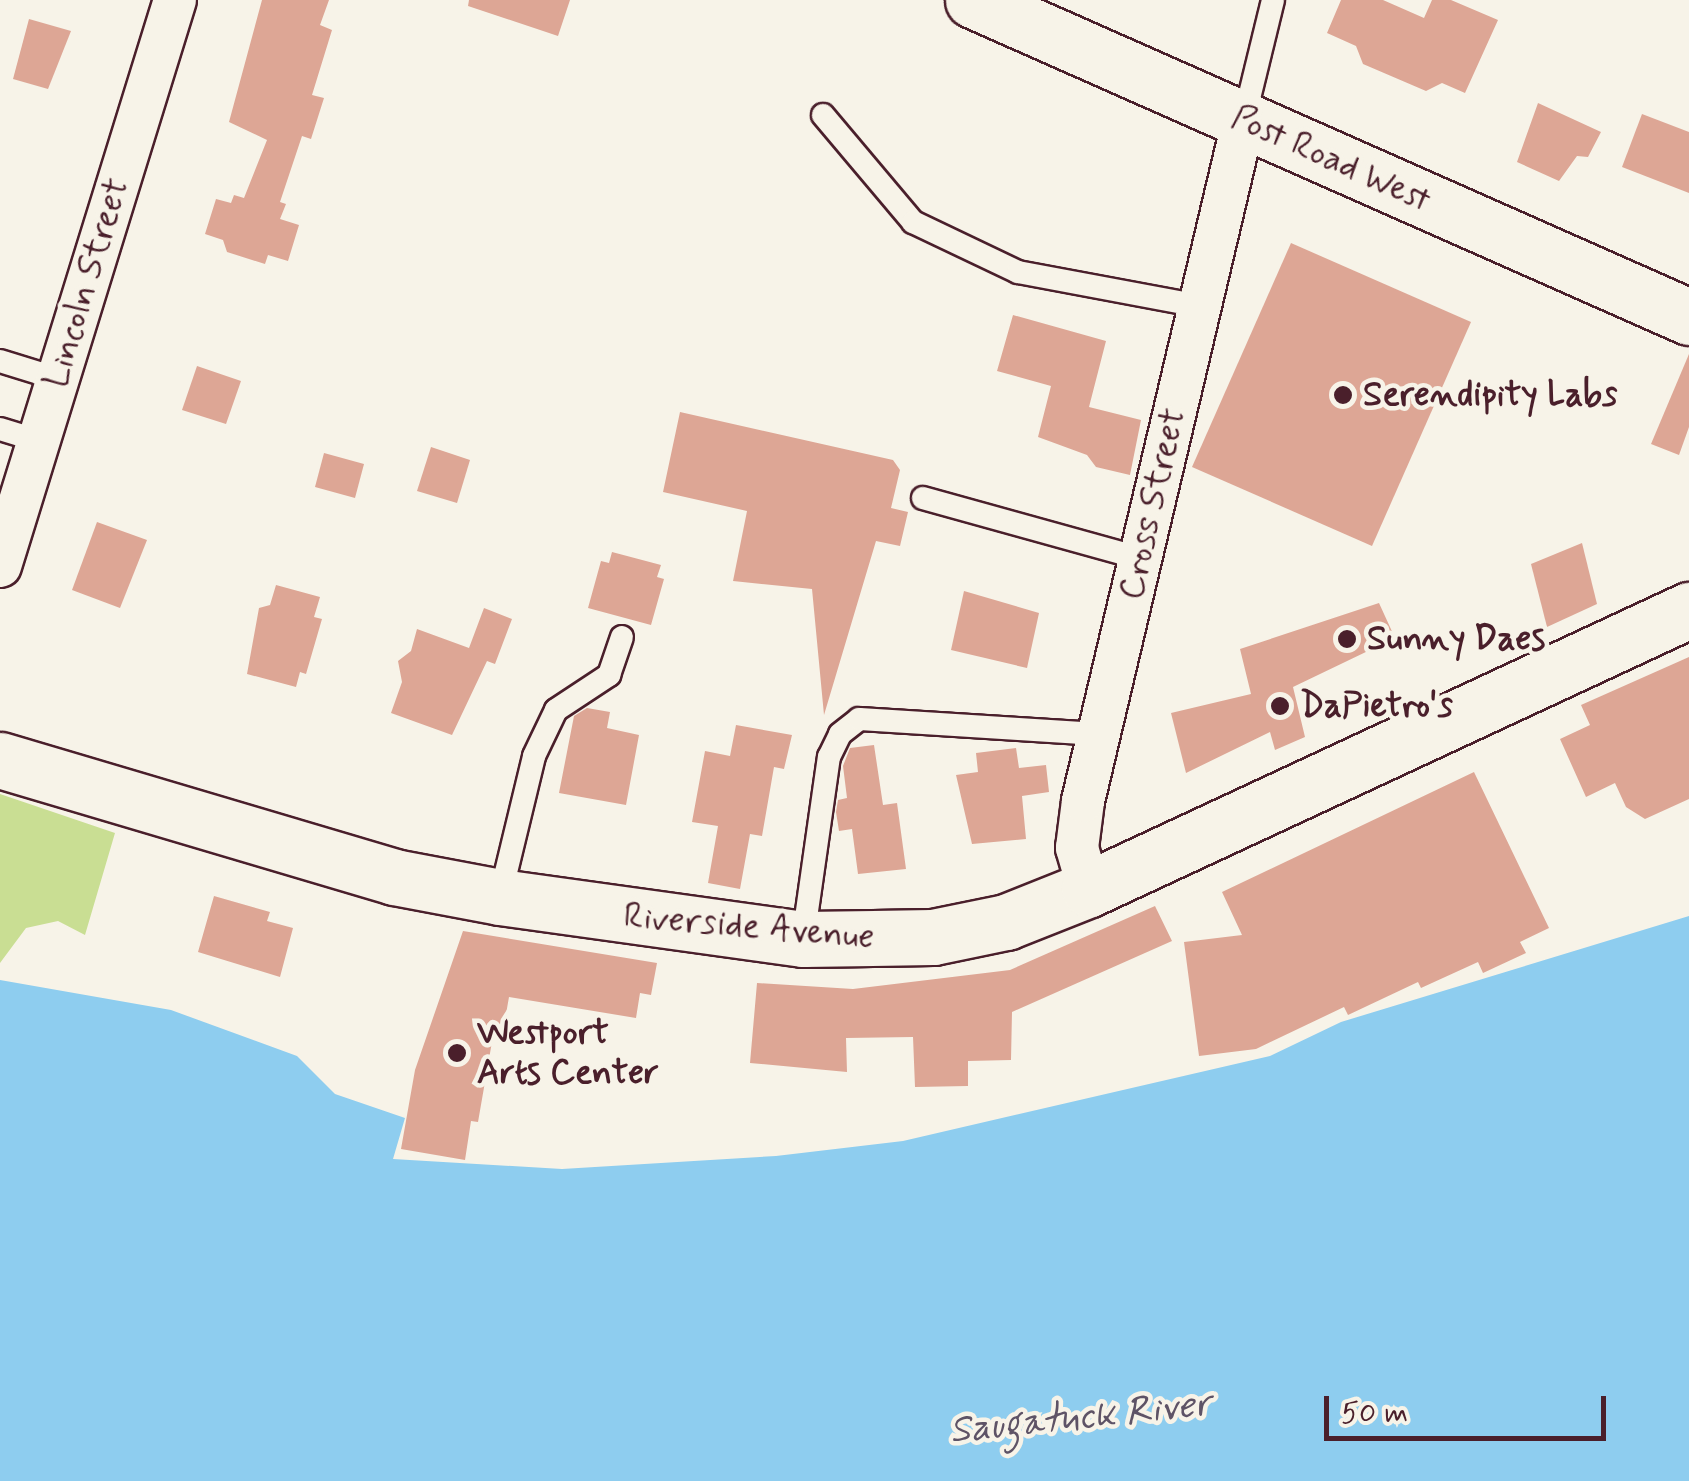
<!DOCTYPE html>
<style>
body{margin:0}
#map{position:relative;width:1689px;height:1481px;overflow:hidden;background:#f7f3e8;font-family:Mynerve,sans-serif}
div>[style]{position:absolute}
.green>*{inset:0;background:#c9de93}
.water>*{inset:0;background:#8ecdef}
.building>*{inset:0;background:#dda695}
.roads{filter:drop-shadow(2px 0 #4a1f2b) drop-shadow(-2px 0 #4a1f2b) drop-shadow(0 2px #4a1f2b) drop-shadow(0 -2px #4a1f2b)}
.lane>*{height:22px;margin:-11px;padding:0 11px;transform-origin:11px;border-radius:11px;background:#f7f3e8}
.street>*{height:42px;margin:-21px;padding:0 21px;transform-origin:21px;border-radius:21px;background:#f7f3e8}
.secondary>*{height:55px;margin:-27.5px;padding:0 27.5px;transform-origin:27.5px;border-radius:27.5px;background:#f7f3e8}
.primary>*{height:55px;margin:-27.5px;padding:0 27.5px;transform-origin:27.5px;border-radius:27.5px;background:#f7f3e8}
.dots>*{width:28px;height:28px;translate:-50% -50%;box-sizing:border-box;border:5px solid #f7f3e8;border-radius:50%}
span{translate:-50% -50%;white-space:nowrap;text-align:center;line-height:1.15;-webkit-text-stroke:9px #f7f3e8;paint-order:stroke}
.street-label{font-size:35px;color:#4a1f2b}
.poi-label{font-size:35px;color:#4a1f2b;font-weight:700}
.left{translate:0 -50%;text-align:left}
.water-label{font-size:38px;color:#5e5366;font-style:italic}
.scale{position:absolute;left:1324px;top:1396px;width:282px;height:45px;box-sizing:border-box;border:5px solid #4a1f2b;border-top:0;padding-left:12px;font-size:30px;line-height:35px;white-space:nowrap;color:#4a1f2b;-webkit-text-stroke:8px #f7f3e8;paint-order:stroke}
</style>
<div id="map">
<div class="green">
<div style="clip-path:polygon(0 794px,115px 833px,85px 935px,58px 921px,26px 928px,0 963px)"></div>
</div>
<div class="water">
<div style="clip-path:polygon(1689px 916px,1689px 1481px,0 1481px,0 980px,171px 1010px,297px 1056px,335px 1094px,405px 1118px,393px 1159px,562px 1169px,776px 1156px,903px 1141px,1270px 1056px,1341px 1022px)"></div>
</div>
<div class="building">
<div style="clip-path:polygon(262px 0,329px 0,320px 25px,332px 30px,312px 95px,324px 98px,311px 139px,302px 136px,280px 202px,286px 204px,280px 219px,299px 225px,288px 261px,268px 255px,265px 264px,227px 252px,223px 240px,205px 234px,216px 199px,231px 203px,234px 195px,244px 198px,267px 140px,229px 122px)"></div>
<div style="clip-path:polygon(469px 0,570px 0,558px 36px,468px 6px)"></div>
<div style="clip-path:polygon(1341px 0,1383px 0,1424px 18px,1432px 0,1451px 0,1498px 20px,1465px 93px,1442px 83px,1426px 91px,1363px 64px,1356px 46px,1327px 33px)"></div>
<div style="clip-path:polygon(29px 19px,71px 31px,48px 89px,13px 79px)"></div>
<div style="clip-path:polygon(1538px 103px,1601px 132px,1588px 157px,1577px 156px,1559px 181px,1517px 162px)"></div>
<div style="clip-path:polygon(1642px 114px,1689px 132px,1689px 193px,1622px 167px)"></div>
<div style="clip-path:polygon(1291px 243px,1471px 322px,1372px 546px,1192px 467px)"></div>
<div style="clip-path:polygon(1013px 315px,1106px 341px,1089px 407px,1141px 420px,1130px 475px,1096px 467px,1087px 455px,1038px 437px,1051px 386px,997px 371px)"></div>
<div style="clip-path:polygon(1689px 354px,1689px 427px,1679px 455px,1651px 444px)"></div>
<div style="clip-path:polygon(197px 366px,241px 381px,226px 424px,182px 410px)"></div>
<div style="clip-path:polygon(680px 412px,893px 460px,900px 470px,891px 508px,908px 512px,900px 546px,876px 541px,824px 715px,812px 589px,733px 581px,747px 511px,663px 492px)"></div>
<div style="clip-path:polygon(431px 447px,470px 460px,457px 503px,417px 491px)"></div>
<div style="clip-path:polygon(324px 453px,364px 464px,355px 498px,315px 487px)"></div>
<div style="clip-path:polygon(97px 522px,147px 540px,120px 608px,72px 590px)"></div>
<div style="clip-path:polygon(1582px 543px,1597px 604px,1547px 627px,1531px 564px)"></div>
<div style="clip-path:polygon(612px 552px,661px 565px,657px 577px,664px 579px,651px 625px,588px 608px,601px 561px,609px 563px)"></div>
<div style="clip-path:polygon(276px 585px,320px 597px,314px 617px,322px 619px,306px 674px,300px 672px,296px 687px,247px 674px,259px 608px,270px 605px)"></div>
<div style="clip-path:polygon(964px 591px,1039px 613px,1027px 668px,951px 650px)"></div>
<div style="clip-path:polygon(1379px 603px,1395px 638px,1293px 687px,1305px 737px,1275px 750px,1270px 732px,1186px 773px,1171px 713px,1251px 694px,1240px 649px)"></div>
<div style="clip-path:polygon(484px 608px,512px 619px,495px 664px,487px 661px,452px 735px,391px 713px,402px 682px,398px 661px,411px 651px,417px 629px,469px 648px)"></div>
<div style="clip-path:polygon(1689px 657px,1689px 799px,1645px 819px,1626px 807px,1615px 783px,1586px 797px,1560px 739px,1590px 725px,1581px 705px)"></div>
<div style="clip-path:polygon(587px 708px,610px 712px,607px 728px,639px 735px,626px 805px,559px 793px,574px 716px)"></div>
<div style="clip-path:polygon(736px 725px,792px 735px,784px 769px,774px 767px,762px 836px,750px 834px,740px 889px,708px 883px,718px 826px,692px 822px,705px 751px,730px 756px)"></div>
<div style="clip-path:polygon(874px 745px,883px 805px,897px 803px,906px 869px,858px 874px,852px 829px,839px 831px,836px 812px,838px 800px,847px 798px,843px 766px,850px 748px)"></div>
<div style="clip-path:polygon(1016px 748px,1019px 768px,1046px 765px,1049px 792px,1022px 796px,1026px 839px,972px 844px,956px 775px,978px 772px,976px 753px)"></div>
<div style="clip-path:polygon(1474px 772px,1549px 928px,1520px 942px,1526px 953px,1483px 973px,1478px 962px,1421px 988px,1418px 982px,1348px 1015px,1344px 1007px,1256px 1049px,1199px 1056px,1184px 942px,1242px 935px,1222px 892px)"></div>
<div style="clip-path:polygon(214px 896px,270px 912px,267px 921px,293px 928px,280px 977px,198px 952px)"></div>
<div style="clip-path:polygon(1155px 906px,1172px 941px,1012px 1012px,1011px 1060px,968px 1061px,968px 1086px,915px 1087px,913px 1037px,846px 1038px,847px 1072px,750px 1063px,757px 983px,853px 989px,1010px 970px)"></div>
<div style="clip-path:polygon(463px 931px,657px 963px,651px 995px,640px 993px,636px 1018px,509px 997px,502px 1037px,493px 1036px,478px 1122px,471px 1121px,465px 1160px,401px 1149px,415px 1070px)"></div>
</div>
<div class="roads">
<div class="lane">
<div style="left:823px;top:115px;width:140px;rotate:49.9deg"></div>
<div style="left:913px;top:222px;width:116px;rotate:25.5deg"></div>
<div style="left:1018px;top:272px;width:184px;rotate:10.6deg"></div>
<div style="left:1244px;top:119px;width:122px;rotate:-76.3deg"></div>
<div style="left:0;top:361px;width:61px;rotate:17.2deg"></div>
<div style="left:0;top:429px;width:41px;rotate:17.1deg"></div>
<div style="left:923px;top:498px;width:225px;rotate:15.5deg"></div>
<div style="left:500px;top:897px;width:145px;rotate:-76.4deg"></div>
<div style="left:534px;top:756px;width:51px;rotate:-64.4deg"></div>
<div style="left:556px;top:710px;width:64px;rotate:-33.4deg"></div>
<div style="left:609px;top:675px;width:40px;rotate:-71.1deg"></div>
<div style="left:803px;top:939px;width:184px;rotate:-81.9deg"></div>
<div style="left:829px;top:757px;width:25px;rotate:-64deg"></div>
<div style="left:840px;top:734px;width:24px;rotate:-38deg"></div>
<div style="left:859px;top:719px;width:240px;rotate:3.6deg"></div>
</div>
<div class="street">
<div style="left:0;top:566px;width:592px;rotate:-72.82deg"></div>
<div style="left:1089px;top:889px;width:43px;rotate:-106.3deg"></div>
<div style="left:1077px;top:848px;width:47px;rotate:-82.7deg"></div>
<div style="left:1083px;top:801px;width:701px;rotate:-76.72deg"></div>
</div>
<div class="secondary">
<div style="left:0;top:760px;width:411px;rotate:16.5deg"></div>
<div style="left:394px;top:877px;width:108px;rotate:10.7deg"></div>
<div style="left:500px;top:897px;width:306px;rotate:7.9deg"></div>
<div style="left:803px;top:939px;width:130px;rotate:-0.9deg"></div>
<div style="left:933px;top:937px;width:75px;rotate:-11.6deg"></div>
<div style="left:1006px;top:922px;width:89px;rotate:-21.7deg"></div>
<div style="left:1089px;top:889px;width:662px;rotate:-24.94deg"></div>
</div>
<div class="primary">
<div style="left:973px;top:0;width:783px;rotate:23.88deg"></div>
</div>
</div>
<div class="dots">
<div style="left:1343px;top:395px;background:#4a1f2b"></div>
<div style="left:1347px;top:639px;background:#4a1f2b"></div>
<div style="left:1280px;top:706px;background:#4a1f2b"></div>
<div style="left:457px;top:1053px;background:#4a1f2b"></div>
</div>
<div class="street-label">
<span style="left:1331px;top:159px;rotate:24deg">Post Road West</span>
<span style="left:87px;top:283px;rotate:-73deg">Lincoln Street</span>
<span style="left:1153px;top:504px;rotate:-77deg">Cross Street</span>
<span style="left:749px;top:927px;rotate:5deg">Riverside Avenue</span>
</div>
<div class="poi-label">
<span class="left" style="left:1363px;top:395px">Serendipity Labs</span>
<span class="left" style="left:1367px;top:639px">Sunny Daes</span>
<span class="left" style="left:1300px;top:706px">DaPietro's</span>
<span class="left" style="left:477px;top:1053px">Westport<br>Arts Center</span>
</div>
<div class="water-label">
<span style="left:1080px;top:1418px;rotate:-6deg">Saugatuck River</span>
</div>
<div class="scale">50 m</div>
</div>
